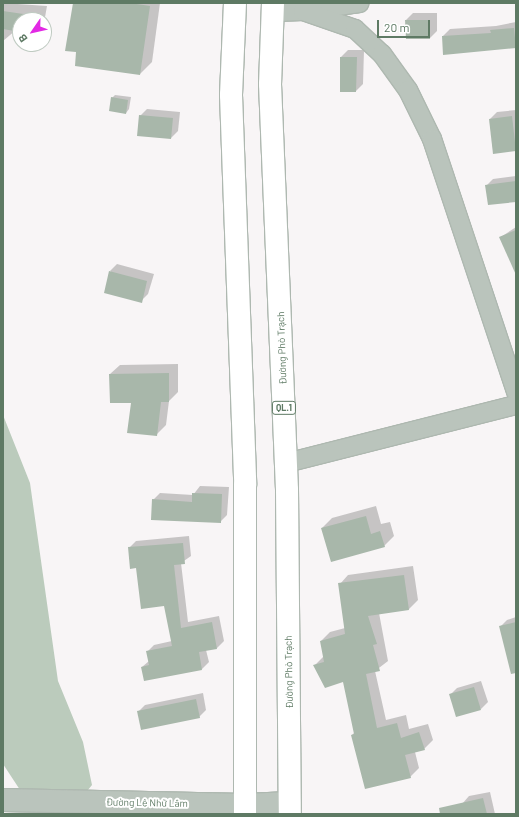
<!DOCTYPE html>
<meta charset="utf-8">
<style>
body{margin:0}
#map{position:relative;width:519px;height:817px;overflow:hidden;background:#f8f5f6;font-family:Barlow,sans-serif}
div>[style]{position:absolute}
.water>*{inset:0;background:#bbcbbc}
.shadow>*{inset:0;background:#0003}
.building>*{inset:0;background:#a8b7aa}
.roads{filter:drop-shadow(1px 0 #aeb8b0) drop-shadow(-1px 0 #aeb8b0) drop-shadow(0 1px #aeb8b0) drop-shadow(0 -1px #aeb8b0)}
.minor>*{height:18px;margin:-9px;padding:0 9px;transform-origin:9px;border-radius:9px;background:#bac4bc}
.tertiary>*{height:22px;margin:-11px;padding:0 11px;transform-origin:11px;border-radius:11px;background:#bac4bc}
.trunk>*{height:22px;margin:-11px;padding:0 11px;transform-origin:11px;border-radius:11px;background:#fff}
span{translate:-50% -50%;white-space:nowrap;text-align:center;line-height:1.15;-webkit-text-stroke:4px #fff;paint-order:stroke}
.shield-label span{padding:1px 3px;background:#fff;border:1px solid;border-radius:3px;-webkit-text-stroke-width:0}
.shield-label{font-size:9px;color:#5e7a64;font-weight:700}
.street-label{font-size:10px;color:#5e7a64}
.frame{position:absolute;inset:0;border:4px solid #5e7a64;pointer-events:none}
.north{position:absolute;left:12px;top:12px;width:40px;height:40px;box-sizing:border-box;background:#fff;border:1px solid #bfcac1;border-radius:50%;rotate:236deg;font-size:11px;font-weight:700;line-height:16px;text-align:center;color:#5e7a64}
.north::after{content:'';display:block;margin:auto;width:14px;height:18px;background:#e229e4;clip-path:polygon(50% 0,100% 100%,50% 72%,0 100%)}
.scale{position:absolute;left:377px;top:20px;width:53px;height:18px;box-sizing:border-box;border:2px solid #5e7a64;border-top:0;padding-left:5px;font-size:12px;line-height:14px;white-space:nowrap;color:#5e7a64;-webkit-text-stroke:3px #fff;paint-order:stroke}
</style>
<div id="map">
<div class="water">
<div style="clip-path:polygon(3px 415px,30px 483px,58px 681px,83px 742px,92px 785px,83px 796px,24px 796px,3px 764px)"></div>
</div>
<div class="shadow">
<div style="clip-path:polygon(3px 3px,47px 6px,44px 23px,44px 20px,20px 20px,20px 31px,16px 30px,3px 41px)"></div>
<div style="clip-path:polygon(74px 3px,160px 3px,152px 62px,140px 74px,77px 51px)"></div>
<div style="clip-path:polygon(413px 13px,437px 13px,437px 31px,430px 38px,406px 20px)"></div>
<div style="clip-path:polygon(516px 22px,516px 47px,444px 54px,443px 36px,450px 29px,496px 26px)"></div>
<div style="clip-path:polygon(348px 50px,364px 50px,363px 84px,356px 91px,341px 57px)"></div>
<div style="clip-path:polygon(115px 95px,131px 97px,129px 109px,126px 113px,112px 98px)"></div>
<div style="clip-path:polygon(147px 109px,180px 112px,178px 131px,171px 138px,140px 116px)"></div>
<div style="clip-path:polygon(516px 110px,516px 150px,490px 119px,497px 112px)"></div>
<div style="clip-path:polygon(516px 176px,516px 201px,486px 186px,493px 179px)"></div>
<div style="clip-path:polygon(516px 227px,516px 260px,501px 237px)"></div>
<div style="clip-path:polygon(117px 264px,154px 274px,148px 294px,141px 301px,110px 271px)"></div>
<div style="clip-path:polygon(178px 364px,178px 392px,169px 401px,166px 425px,156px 435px,110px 374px,120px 365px)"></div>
<div style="clip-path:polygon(200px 486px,229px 487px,227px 515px,220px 522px,153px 500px,160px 493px,193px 495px)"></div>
<div style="clip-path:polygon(376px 506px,381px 524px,390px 522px,394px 536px,384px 546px,322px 528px,332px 518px)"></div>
<div style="clip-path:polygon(189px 536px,191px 556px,181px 563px,188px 622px,219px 616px,224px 641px,217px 648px,206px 650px,209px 662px,202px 669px,142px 667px,149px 661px,147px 652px,154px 645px,172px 641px,165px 605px,137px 567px,129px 548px,136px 541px)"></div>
<div style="clip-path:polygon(413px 566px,418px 600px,409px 609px,379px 613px,388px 661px,375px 671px,386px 720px,406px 715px,409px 729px,428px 724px,433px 740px,424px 749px,415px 752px,419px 768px,410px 777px,352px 735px,355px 732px,344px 680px,315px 665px,324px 656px,321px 641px,330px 632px,345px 628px,340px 584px,348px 575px)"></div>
<div style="clip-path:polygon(516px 617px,516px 658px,500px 627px,507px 620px)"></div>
<div style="clip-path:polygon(481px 681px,488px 702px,481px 709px,450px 695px,457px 688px)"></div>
<div style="clip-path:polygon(203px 693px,206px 710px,199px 717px,138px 712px,145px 705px)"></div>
<div style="clip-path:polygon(490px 792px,495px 814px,464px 814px,462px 804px,469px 796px)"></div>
</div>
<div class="building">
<div style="clip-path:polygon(73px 3px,130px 3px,150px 6px,140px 75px,75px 66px,76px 52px,65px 51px)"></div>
<div style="clip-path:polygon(3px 11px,37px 16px,37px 20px,20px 20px,20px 32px,3px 29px)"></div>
<div style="clip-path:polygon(405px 20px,430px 20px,430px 39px,406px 39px)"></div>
<div style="clip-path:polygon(514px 28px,516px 48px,443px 55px,442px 36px,491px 33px,490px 30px)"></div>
<div style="clip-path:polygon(340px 57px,357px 57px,356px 92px,340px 92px)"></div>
<div style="clip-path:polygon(111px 97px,128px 100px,126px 114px,109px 111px)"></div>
<div style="clip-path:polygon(139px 115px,173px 118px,171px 139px,137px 136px)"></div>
<div style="clip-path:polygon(512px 116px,516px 151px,493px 154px,489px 119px)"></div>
<div style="clip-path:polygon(516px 181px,516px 202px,488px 205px,485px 185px)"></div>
<div style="clip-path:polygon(516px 230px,516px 275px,499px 237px)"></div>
<div style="clip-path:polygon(109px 271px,147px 281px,142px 303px,104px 293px)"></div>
<div style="clip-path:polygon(169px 373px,169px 402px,161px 402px,157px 436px,127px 433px,131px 403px,110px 403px,109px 374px)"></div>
<div style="clip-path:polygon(192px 493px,222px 494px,221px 523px,151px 520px,152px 499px,192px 502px)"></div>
<div style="clip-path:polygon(366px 516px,371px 534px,380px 531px,385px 547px,331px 562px,321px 528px)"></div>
<div style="clip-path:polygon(183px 543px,185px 564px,174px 565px,181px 628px,212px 622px,217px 649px,199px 652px,202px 670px,144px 681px,141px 667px,149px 665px,146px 651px,172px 646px,164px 606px,141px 609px,136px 568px,130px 569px,128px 547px)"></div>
<div style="clip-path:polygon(404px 575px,409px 610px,368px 616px,377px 644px,373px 645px,380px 671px,366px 674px,377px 728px,397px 723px,401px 738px,419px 732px,425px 750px,405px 755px,411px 778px,365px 789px,351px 735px,354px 734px,343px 682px,325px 688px,313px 665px,324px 662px,320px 641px,345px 634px,338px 583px)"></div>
<div style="clip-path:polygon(516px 622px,516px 673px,511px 674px,499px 626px)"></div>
<div style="clip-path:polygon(474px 687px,481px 710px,456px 717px,449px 694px)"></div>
<div style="clip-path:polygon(196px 699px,200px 718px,141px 730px,137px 711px)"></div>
<div style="clip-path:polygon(483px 798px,487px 814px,440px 814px,439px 808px)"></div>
</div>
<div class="roads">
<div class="minor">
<div style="left:309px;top:10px;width:51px;rotate:-7.8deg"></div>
<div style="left:273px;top:12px;width:30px;rotate:-2deg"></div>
<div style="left:303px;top:11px;width:55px;rotate:19.1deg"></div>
<div style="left:355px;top:29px;width:37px;rotate:43deg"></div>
<div style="left:382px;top:54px;width:44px;rotate:54.2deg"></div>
<div style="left:408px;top:90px;width:55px;rotate:63.9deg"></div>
<div style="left:432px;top:139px;width:267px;rotate:71.6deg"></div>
<div style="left:286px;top:463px;width:237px;rotate:-14.2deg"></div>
</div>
<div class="tertiary">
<div style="left:3px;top:800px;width:243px;rotate:1.2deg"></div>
<div style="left:246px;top:805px;width:44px;rotate:-2.6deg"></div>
</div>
<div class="trunk">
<div style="left:235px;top:3px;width:92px;rotate:92.5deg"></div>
<div style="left:231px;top:95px;width:390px;rotate:87.9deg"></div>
<div style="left:245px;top:485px;width:329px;rotate:90deg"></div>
<div style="left:273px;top:3px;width:81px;rotate:92.1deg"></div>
<div style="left:270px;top:84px;width:406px;rotate:87.6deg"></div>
<div style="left:287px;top:490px;width:324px;rotate:89.5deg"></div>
</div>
</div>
<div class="shield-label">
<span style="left:284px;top:408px">QL.1</span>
</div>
<div class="street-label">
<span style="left:282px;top:348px;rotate:-92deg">Đường Phò Trạch</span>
<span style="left:289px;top:672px;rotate:-91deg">Đường Phò Trạch</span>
<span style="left:147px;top:803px;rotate:1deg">Đường Lê Nhữ Lâm</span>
</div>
<div class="frame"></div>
<div class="north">B</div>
<div class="scale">20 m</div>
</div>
